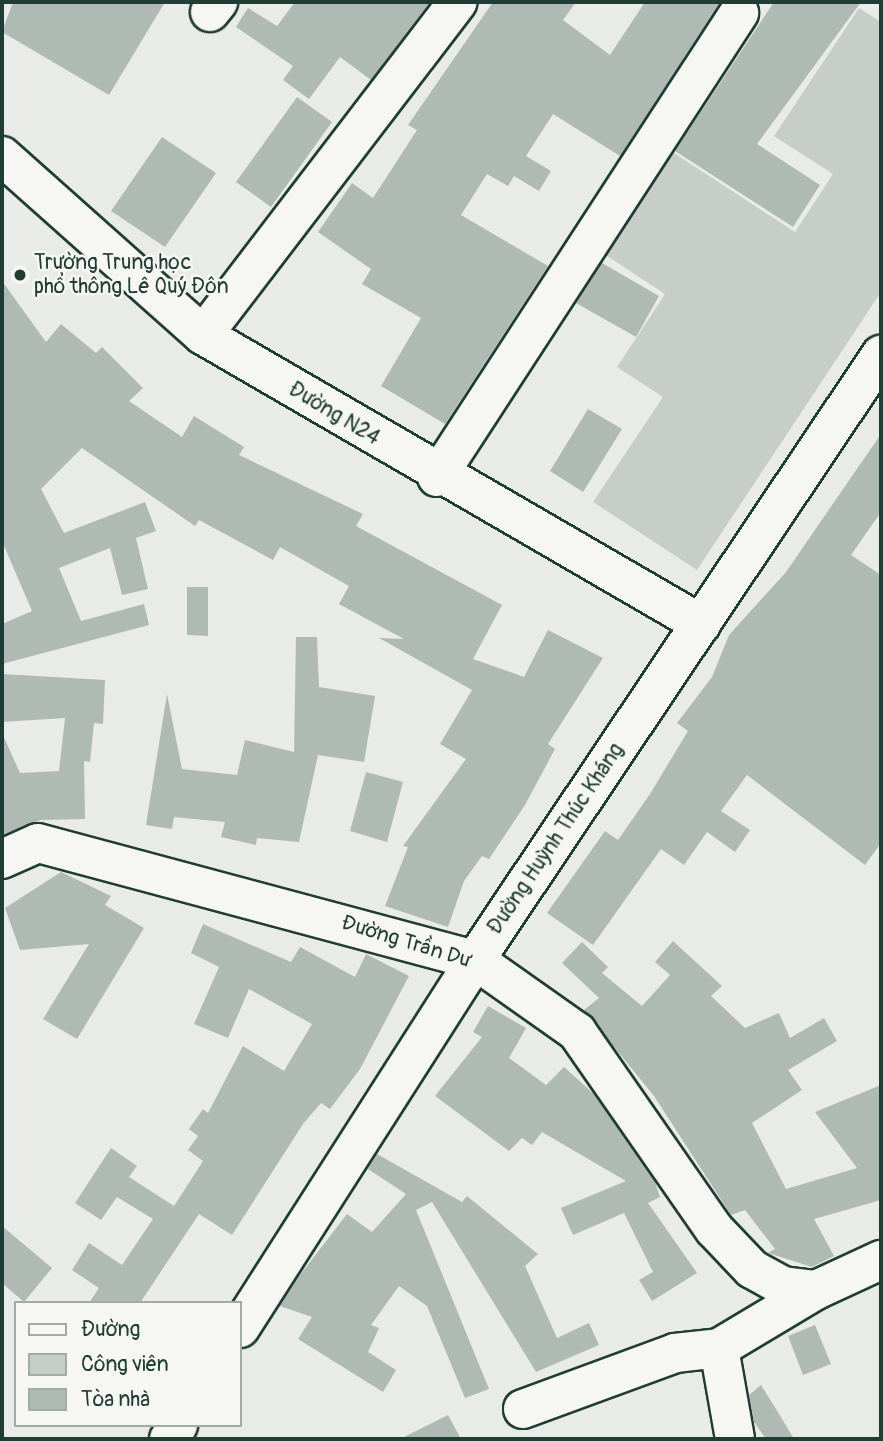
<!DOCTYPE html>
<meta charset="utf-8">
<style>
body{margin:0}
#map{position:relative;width:883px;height:1441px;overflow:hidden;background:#e9ebe7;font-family:Pangolin,sans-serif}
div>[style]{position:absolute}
.green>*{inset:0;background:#c7cec9}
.building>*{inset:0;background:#b0bab5}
.roads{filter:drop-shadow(2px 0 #1f3d34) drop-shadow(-2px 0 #1f3d34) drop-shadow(0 2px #1f3d34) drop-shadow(0 -2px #1f3d34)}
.minor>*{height:38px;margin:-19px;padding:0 19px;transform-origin:19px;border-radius:19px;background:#f6f6f2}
.dots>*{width:19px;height:19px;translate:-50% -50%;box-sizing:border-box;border:4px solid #f6f6f2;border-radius:50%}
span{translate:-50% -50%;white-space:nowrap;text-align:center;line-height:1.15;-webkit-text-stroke:5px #f6f6f2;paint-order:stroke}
.poi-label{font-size:21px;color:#1f3d34}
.left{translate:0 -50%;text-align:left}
.street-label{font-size:21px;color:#1f3d34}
.frame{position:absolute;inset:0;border:4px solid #1f3d34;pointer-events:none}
.legend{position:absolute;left:14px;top:1301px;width:228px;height:126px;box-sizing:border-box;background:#f6f6f2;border:2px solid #a0aca6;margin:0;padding:9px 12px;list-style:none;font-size:21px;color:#1f3d34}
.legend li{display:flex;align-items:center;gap:14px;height:35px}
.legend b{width:35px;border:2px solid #a0aca6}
</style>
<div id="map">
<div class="green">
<div style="clip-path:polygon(859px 8px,881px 22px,881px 292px,697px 570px,593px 502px,663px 397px,617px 367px,665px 294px,592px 246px,660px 144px,795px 232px,833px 174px,774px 136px)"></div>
</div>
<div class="building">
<div style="clip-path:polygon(13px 2px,165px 2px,109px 95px,2px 32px)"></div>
<div style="clip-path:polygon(295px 2px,430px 2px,371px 80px,340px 57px,309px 99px,283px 80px,293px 66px,236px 27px,248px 8px,277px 26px)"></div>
<div style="clip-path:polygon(493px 2px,576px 2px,563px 20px,610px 55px,645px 2px,720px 2px,620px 156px,553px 114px,526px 156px,551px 171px,539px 191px,514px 176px,508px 186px,487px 174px,461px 215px,548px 266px,445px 424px,381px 386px,421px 318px,362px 284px,371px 269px,318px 232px,352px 183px,373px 198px,417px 130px,408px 125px)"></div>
<div style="clip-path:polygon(774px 2px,861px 2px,757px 144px,820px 185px,793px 227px,675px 151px)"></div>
<div style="clip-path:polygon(297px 97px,332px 122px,271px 207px,236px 182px)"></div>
<div style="clip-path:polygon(162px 137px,216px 173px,165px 247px,111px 211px)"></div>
<div style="clip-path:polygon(602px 263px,659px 296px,636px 337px,576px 303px)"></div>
<div style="clip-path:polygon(2px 281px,46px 342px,61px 324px,96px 353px,102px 347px,143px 388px,129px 401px,182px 437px,194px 416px,244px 447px,239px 455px,363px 514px,356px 526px,502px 605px,473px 659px,524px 677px,548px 630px,603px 658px,548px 744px,555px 749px,525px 805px,489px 859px,482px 856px,464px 881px,448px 927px,385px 906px,408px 847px,403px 846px,466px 759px,440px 744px,472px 690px,379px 638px,404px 639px,339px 604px,349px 586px,280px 547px,273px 560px,199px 520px,195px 526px,82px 448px,41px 489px,64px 533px,145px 502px,156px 531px,136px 538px,148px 589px,122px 595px,110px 548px,59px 568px,81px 621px,144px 604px,149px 625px,2px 664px,2px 624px,32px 611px,2px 541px)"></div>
<div style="clip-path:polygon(588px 409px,622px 429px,583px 492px,550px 471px)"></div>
<div style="clip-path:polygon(881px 434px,881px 512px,851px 555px,881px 575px,881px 843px,865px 865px,747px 775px,721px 811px,750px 830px,735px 852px,707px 832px,684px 865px,661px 849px,593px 945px,547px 913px,605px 831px,618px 840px,650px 794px,688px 731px,677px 723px,712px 677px,729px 635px,786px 572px)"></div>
<div style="clip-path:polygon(187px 587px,208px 587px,208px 636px,187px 635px)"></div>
<div style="clip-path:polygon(296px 637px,317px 637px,319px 687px,375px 696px,364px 762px,318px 755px,299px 842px,257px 838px,256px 845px,221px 837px,225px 822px,174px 817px,172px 829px,146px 825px,167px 694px,182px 769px,237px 775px,245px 740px,294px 752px)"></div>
<div style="clip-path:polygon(2px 674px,105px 680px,103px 724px,94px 723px,90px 762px,84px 761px,85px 819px,41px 820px,2px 835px,2px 733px,20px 773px,59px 771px,65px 718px,2px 722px)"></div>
<div style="clip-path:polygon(366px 772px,403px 782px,387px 842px,350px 831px)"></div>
<div style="clip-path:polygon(61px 872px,111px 896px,105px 905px,144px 928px,77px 1039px,43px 1019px,89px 944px,20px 950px,5px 908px)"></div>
<div style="clip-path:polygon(203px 924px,291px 962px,300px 947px,355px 977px,366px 954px,409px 976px,360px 1069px,330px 1109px,321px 1103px,303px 1124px,232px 1235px,199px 1214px,140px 1303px,89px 1303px,99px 1288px,72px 1270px,89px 1243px,122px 1265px,153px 1219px,117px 1197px,101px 1220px,75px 1203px,111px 1148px,137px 1166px,129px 1177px,174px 1206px,203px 1161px,188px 1150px,198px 1136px,189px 1129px,203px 1109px,208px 1113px,243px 1046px,284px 1071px,312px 1024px,249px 989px,228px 1038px,194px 1024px,219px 967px,191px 953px)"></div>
<div style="clip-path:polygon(673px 941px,722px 986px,711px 996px,745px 1028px,779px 1013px,790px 1038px,824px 1018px,837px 1041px,788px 1070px,802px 1090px,752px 1123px,786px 1189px,857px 1168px,815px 1112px,881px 1085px,881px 1200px,814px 1219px,834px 1256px,812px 1267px,768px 1253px,775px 1249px,745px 1210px,731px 1215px,654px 1096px,584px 1010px,599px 998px,562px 963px,582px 942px,608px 967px,602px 973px,642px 1006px,670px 975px,655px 962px)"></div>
<div style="clip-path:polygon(488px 1006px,526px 1028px,509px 1058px,546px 1085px,564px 1067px,594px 1094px,655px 1182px,660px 1197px,648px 1203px,697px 1273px,652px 1301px,639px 1280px,653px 1272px,624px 1213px,573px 1235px,561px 1208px,626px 1181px,542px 1132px,532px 1145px,522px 1138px,509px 1151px,435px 1096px,482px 1037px,473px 1032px)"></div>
<div style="clip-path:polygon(377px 1154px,462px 1202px,467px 1196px,538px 1254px,525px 1266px,557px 1338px,589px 1323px,599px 1345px,536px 1372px,432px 1202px,416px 1210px,489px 1389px,465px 1398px,427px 1306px,399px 1286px,371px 1325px,379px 1328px,368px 1352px,396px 1370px,383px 1392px,298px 1339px,312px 1317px,280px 1306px,300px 1275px,347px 1214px,372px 1232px,406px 1194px,368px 1169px)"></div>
<div style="clip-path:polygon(2px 1226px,52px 1268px,24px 1302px,2px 1283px)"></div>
<div style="clip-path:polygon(815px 1325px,831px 1364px,803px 1375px,788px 1336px)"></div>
<div style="clip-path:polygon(761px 1385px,779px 1414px,794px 1439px,766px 1439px,754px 1422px,749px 1395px)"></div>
<div style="clip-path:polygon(448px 1415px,461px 1439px,400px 1439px)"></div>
</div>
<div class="roads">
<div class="minor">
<div style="left:210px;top:12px;width:13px;rotate:-51deg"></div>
<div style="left:2px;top:156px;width:269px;rotate:41.7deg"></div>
<div style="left:203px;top:335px;width:576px;rotate:30.13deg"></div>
<div style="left:203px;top:335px;width:419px;rotate:-52.6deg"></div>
<div style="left:437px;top:477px;width:554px;rotate:-56.94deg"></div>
<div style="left:2px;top:859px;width:39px;rotate:-24deg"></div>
<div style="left:38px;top:843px;width:452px;rotate:15deg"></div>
<div style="left:475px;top:960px;width:125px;rotate:35.2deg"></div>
<div style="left:577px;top:1032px;width:240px;rotate:55.2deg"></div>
<div style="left:714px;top:1229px;width:55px;rotate:46.5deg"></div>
<div style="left:752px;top:1269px;width:35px;rotate:29deg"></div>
<div style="left:783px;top:1286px;width:33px;rotate:7deg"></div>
<div style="left:816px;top:1290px;width:72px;rotate:-24.8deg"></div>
<div style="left:240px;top:1328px;width:437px;rotate:-57.4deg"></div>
<div style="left:475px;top:960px;width:729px;rotate:-56.14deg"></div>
<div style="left:719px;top:1348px;width:92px;rotate:80deg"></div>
<div style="left:523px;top:1409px;width:162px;rotate:-20.2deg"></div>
<div style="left:675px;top:1353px;width:44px;rotate:-6.5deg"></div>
<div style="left:719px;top:1348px;width:113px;rotate:-30.9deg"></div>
<div style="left:169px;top:1439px;width:17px;rotate:-57deg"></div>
</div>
</div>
<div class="dots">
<div style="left:20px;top:275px;background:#1f3d34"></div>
</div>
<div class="poi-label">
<span class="left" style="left:34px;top:275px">Trường Trung học<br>phổ thông Lê Quý Đôn</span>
</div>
<div class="street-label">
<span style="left:334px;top:414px;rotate:31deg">Đường N24</span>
<span style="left:556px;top:839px;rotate:-56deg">Đường Huỳnh Thúc Kháng</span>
<span style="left:406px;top:942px;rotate:17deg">Đường Trần Dư</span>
</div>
<div class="frame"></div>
<ul class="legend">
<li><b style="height:9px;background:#f6f6f2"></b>Đường</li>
<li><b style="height:19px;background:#c7cec9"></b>Công viên</li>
<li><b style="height:19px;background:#b0bab5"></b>Tòa nhà</li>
</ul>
</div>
